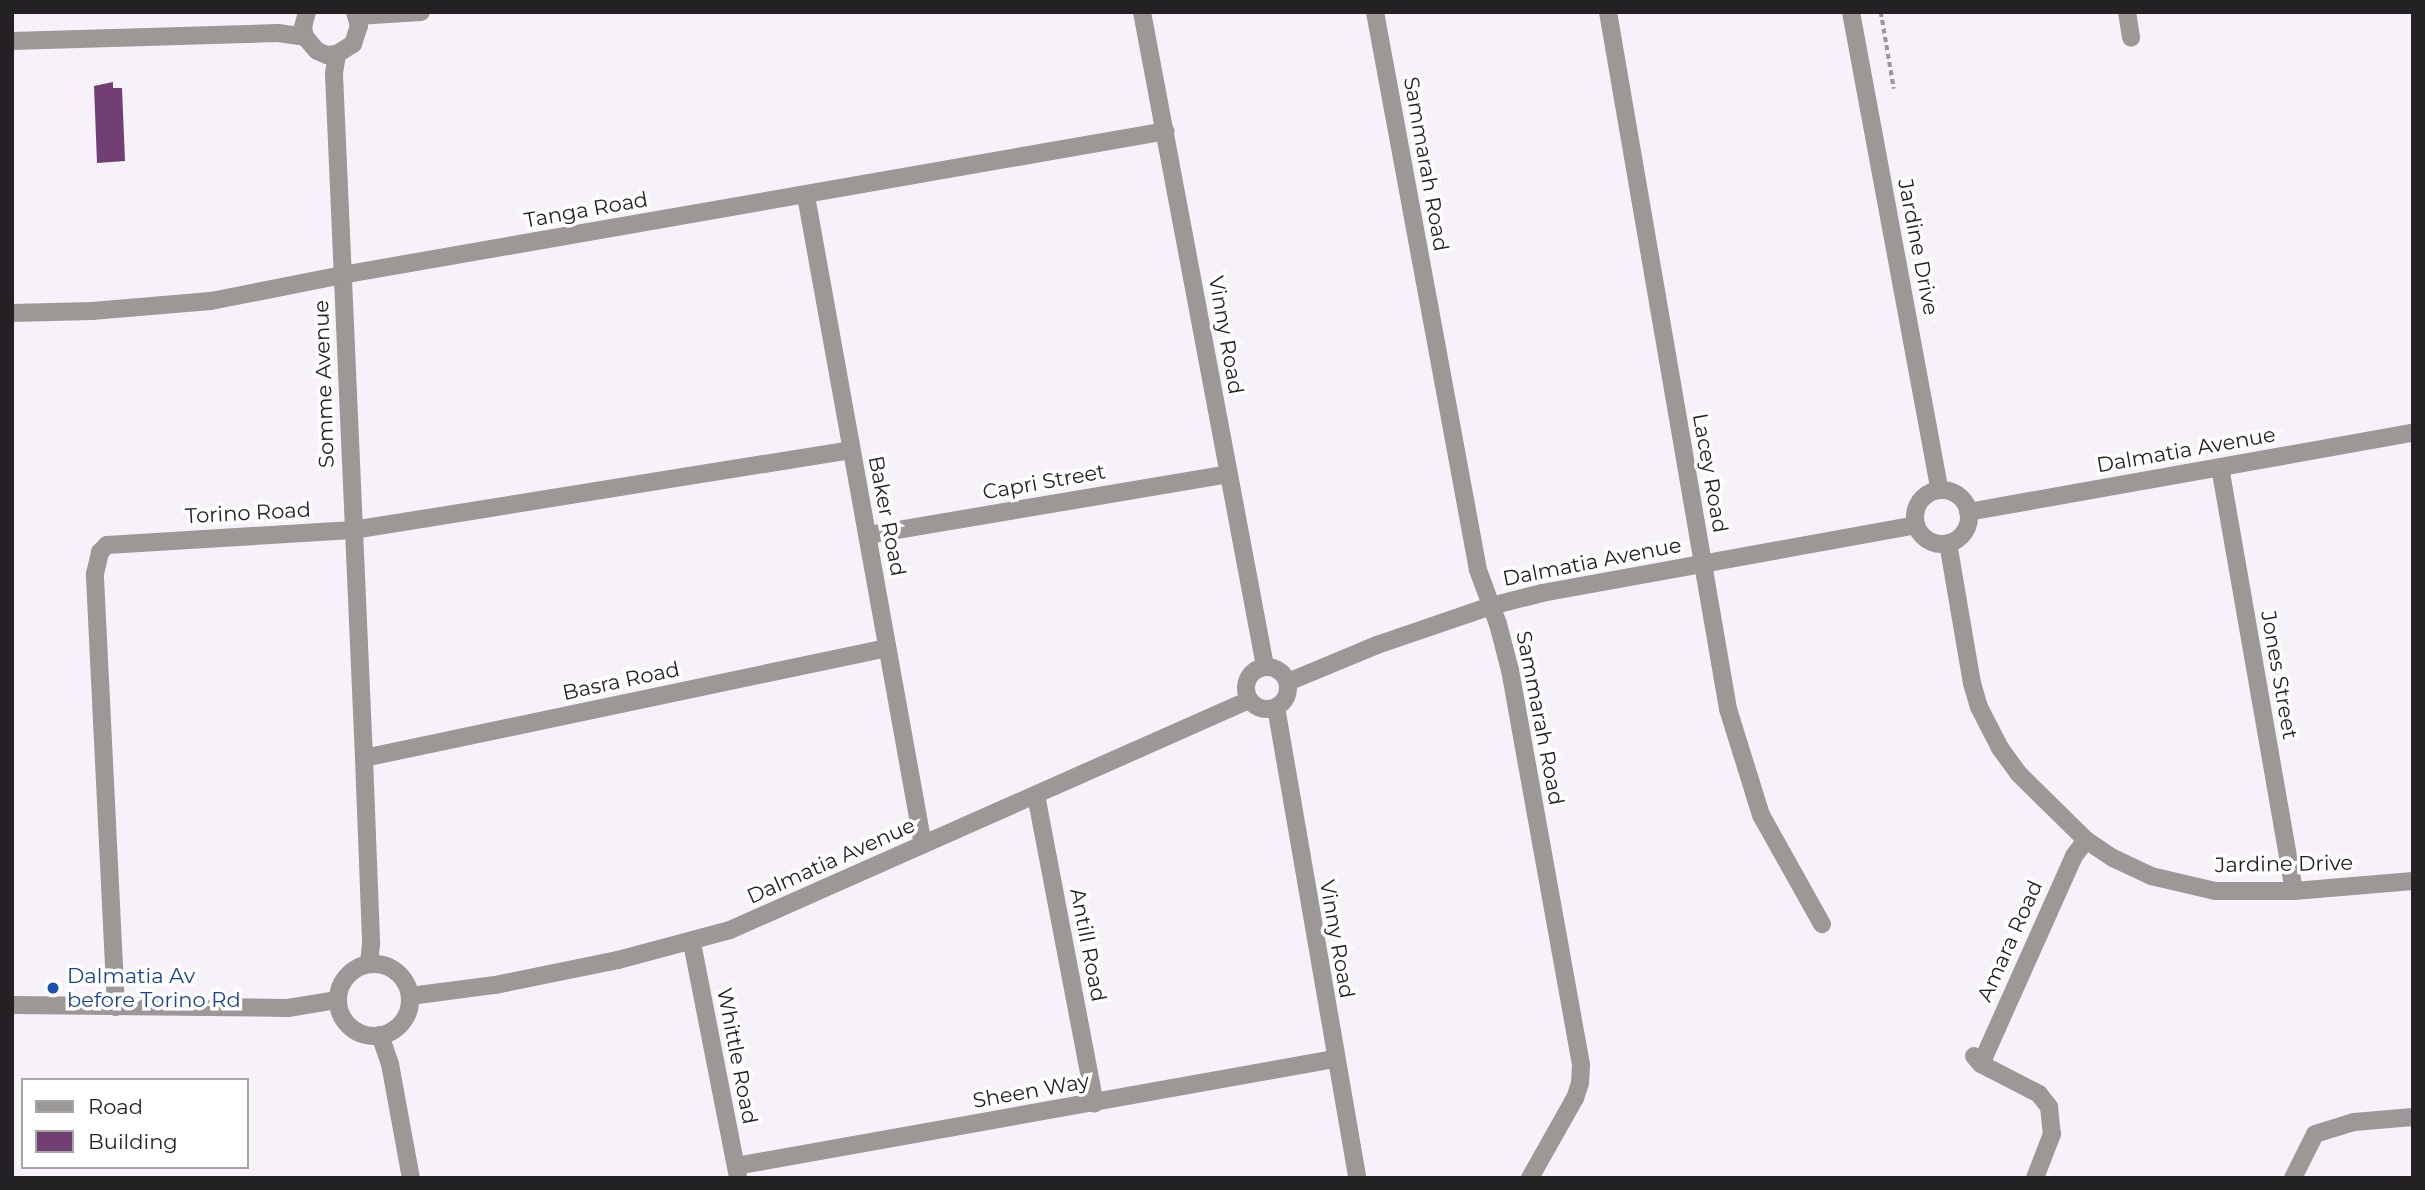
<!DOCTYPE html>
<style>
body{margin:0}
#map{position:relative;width:2425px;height:1190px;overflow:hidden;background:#f7f2f9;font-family:Montserrat,sans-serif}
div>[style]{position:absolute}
.building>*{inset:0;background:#713f72}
.path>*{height:3.5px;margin-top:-1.75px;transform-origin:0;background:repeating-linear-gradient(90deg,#9a969b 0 5px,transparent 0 8.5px)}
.minor>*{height:18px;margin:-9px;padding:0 9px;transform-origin:9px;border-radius:9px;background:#9b9896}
.minor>.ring{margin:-9px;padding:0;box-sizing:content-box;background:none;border:18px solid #9b9896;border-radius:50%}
.dots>*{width:19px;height:19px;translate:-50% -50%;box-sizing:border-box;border:4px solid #fff;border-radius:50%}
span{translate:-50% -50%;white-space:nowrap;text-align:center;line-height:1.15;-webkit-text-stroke:7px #fff;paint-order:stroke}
.street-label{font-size:21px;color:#232124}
.transit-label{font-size:21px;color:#164399}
.left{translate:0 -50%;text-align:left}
.frame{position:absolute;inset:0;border:14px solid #232124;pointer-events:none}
.legend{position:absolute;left:21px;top:1078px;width:228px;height:91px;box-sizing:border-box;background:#fff;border:2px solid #a7a6a7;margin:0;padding:9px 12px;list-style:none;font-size:21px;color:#232124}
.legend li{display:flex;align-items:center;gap:14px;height:35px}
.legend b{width:35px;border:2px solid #a7a6a7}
</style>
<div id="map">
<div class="building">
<div style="clip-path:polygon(113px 82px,113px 88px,122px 88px,125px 161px,97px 163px,94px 86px)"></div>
</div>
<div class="path">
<div style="left:1881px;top:12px;width:78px;rotate:80.4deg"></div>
</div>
<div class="minor">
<div style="left:307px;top:12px;width:16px;rotate:105deg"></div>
<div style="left:303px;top:27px;width:10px;rotate:79deg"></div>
<div style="left:305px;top:37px;width:18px;rotate:49deg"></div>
<div style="left:317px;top:51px;width:11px;rotate:22deg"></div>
<div style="left:327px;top:55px;width:10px;rotate:-6deg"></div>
<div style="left:337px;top:54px;width:19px;rotate:-32deg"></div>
<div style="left:353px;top:44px;width:19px;rotate:-72deg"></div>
<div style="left:359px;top:26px;width:15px;rotate:-106deg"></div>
<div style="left:1142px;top:12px;width:665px;rotate:79.35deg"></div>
<div style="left:1375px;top:12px;width:567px;rotate:79.54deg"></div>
<div style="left:1478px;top:570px;width:58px;rotate:69.7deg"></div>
<div style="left:1498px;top:624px;width:48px;rotate:75.4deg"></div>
<div style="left:1510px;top:670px;width:401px;rotate:79.8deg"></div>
<div style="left:1581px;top:1065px;width:18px;rotate:93deg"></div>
<div style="left:1580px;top:1083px;width:16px;rotate:108deg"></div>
<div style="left:1575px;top:1098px;width:92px;rotate:119.4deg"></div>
<div style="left:1608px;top:12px;width:707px;rotate:80.23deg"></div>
<div style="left:1728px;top:709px;width:111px;rotate:72.7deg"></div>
<div style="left:1761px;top:815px;width:125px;rotate:60.8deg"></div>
<div style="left:1851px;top:12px;width:486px;rotate:79.5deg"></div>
<div style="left:2127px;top:12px;width:26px;rotate:81deg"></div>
<div style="left:357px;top:16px;width:64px;rotate:-3.6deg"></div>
<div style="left:12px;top:41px;width:266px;rotate:-1.7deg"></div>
<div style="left:278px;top:33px;width:27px;rotate:8deg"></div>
<div style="left:337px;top:54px;width:20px;rotate:99deg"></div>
<div style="left:334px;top:74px;width:685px;rotate:87.49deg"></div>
<div style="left:364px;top:758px;width:186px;rotate:87.8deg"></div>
<div style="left:371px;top:944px;width:20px;rotate:96deg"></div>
<div style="left:806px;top:196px;width:659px;rotate:79.78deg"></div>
<div style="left:12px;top:313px;width:80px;rotate:-1.4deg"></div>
<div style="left:92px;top:311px;width:119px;rotate:-4.8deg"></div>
<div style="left:211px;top:301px;width:134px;rotate:-11.2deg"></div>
<div style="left:342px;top:275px;width:836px;rotate:-9.91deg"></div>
<div style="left:2220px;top:467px;width:430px;rotate:80.1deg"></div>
<div class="ring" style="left:1915px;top:490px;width:36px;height:36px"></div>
<div style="left:1968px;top:512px;width:452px;rotate:-10.1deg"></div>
<div style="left:868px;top:535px;width:364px;rotate:-9.6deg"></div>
<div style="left:1948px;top:543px;width:142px;rotate:80.3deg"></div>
<div style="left:1972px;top:683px;width:25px;rotate:74deg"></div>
<div style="left:1979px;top:707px;width:46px;rotate:62.9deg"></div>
<div style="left:2000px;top:748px;width:31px;rotate:54deg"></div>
<div style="left:2018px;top:773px;width:95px;rotate:44.6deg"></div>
<div style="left:2086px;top:840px;width:32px;rotate:34deg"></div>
<div style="left:2113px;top:858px;width:42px;rotate:25.3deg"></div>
<div style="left:2151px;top:876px;width:66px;rotate:13.2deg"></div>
<div style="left:2215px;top:891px;width:79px"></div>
<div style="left:2294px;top:891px;width:119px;rotate:-4.8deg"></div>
<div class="ring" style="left:1246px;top:667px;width:24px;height:24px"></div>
<div style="left:1288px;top:682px;width:96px;rotate:-22.6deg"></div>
<div style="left:1377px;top:645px;width:120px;rotate:-18.9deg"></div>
<div style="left:1491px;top:606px;width:53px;rotate:-14.3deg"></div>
<div style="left:1542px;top:593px;width:380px;rotate:-10.3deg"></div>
<div style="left:1276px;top:707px;width:478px;rotate:80.2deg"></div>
<div style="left:364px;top:758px;width:534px;rotate:-11.88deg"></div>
<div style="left:1036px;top:795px;width:314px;rotate:79.2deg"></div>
<div style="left:692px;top:943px;width:239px;rotate:78.9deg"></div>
<div class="ring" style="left:338px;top:964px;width:54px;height:54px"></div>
<div style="left:410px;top:996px;width:86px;rotate:-7.4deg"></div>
<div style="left:495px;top:985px;width:126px;rotate:-11.5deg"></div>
<div style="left:618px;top:960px;width:116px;rotate:-15deg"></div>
<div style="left:730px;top:930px;width:568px;rotate:-23.9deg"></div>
<div style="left:12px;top:1005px;width:276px;rotate:0.6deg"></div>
<div style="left:288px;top:1008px;width:50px;rotate:-9.3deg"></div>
<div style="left:116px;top:1007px;width:434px;rotate:-92.8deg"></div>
<div style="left:95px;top:574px;width:23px;rotate:-77deg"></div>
<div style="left:100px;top:552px;width:10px;rotate:-45deg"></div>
<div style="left:107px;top:545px;width:246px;rotate:-3.5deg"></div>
<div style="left:353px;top:530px;width:504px;rotate:-9.13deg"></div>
<div style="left:380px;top:1035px;width:31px;rotate:71deg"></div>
<div style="left:390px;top:1064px;width:116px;rotate:79.6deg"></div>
<div style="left:1974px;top:1056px;width:11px;rotate:49deg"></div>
<div style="left:1981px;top:1064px;width:65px;rotate:27.3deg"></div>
<div style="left:2039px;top:1094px;width:16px;rotate:52deg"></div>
<div style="left:2049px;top:1107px;width:27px;rotate:84deg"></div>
<div style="left:2052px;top:1134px;width:47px;rotate:111.1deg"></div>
<div style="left:1981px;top:1064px;width:228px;rotate:-65.9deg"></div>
<div style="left:2074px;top:856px;width:20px;rotate:-53deg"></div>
<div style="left:736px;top:1166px;width:607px;rotate:-10.14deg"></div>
<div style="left:2293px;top:1178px;width:49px;rotate:-63.4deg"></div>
<div style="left:2315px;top:1134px;width:41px;rotate:-17.1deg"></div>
<div style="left:2354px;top:1122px;width:59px;rotate:-4.8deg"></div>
</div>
<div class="dots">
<div style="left:53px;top:988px;background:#1a4fb4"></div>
</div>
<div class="street-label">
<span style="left:1426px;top:164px;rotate:80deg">Sammarah Road</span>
<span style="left:586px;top:210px;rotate:-10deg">Tanga Road</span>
<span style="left:1918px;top:247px;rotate:79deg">Jardine Drive</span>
<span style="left:1226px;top:335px;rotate:80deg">Vinny Road</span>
<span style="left:324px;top:384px;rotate:-92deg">Somme Avenue</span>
<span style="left:2186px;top:450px;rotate:-10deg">Dalmatia Avenue</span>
<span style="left:1710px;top:473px;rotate:80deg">Lacey Road</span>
<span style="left:1044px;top:482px;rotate:-10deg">Capri Street</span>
<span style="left:248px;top:513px;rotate:-3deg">Torino Road</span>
<span style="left:887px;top:516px;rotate:79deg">Baker Road</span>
<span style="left:1592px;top:562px;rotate:-11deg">Dalmatia Avenue</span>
<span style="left:2279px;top:675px;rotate:80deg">Jones Street</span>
<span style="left:621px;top:681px;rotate:-12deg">Basra Road</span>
<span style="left:1540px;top:718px;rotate:79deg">Sammarah Road</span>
<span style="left:831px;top:861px;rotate:-24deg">Dalmatia Avenue</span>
<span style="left:2284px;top:864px;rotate:-1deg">Jardine Drive</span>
<span style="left:1337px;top:939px;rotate:80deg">Vinny Road</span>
<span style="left:2010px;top:941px;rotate:-66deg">Amara Road</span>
<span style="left:1088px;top:945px;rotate:79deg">Antill Road</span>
<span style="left:737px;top:1056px;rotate:79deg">Whittle Road</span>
<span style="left:1031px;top:1091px;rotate:-10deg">Sheen Way</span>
</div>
<div class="transit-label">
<span class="left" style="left:67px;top:988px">Dalmatia Av<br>before Torino Rd</span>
</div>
<div class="frame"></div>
<ul class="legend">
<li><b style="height:9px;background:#9b9896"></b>Road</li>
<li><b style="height:19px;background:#713f72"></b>Building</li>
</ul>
</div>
